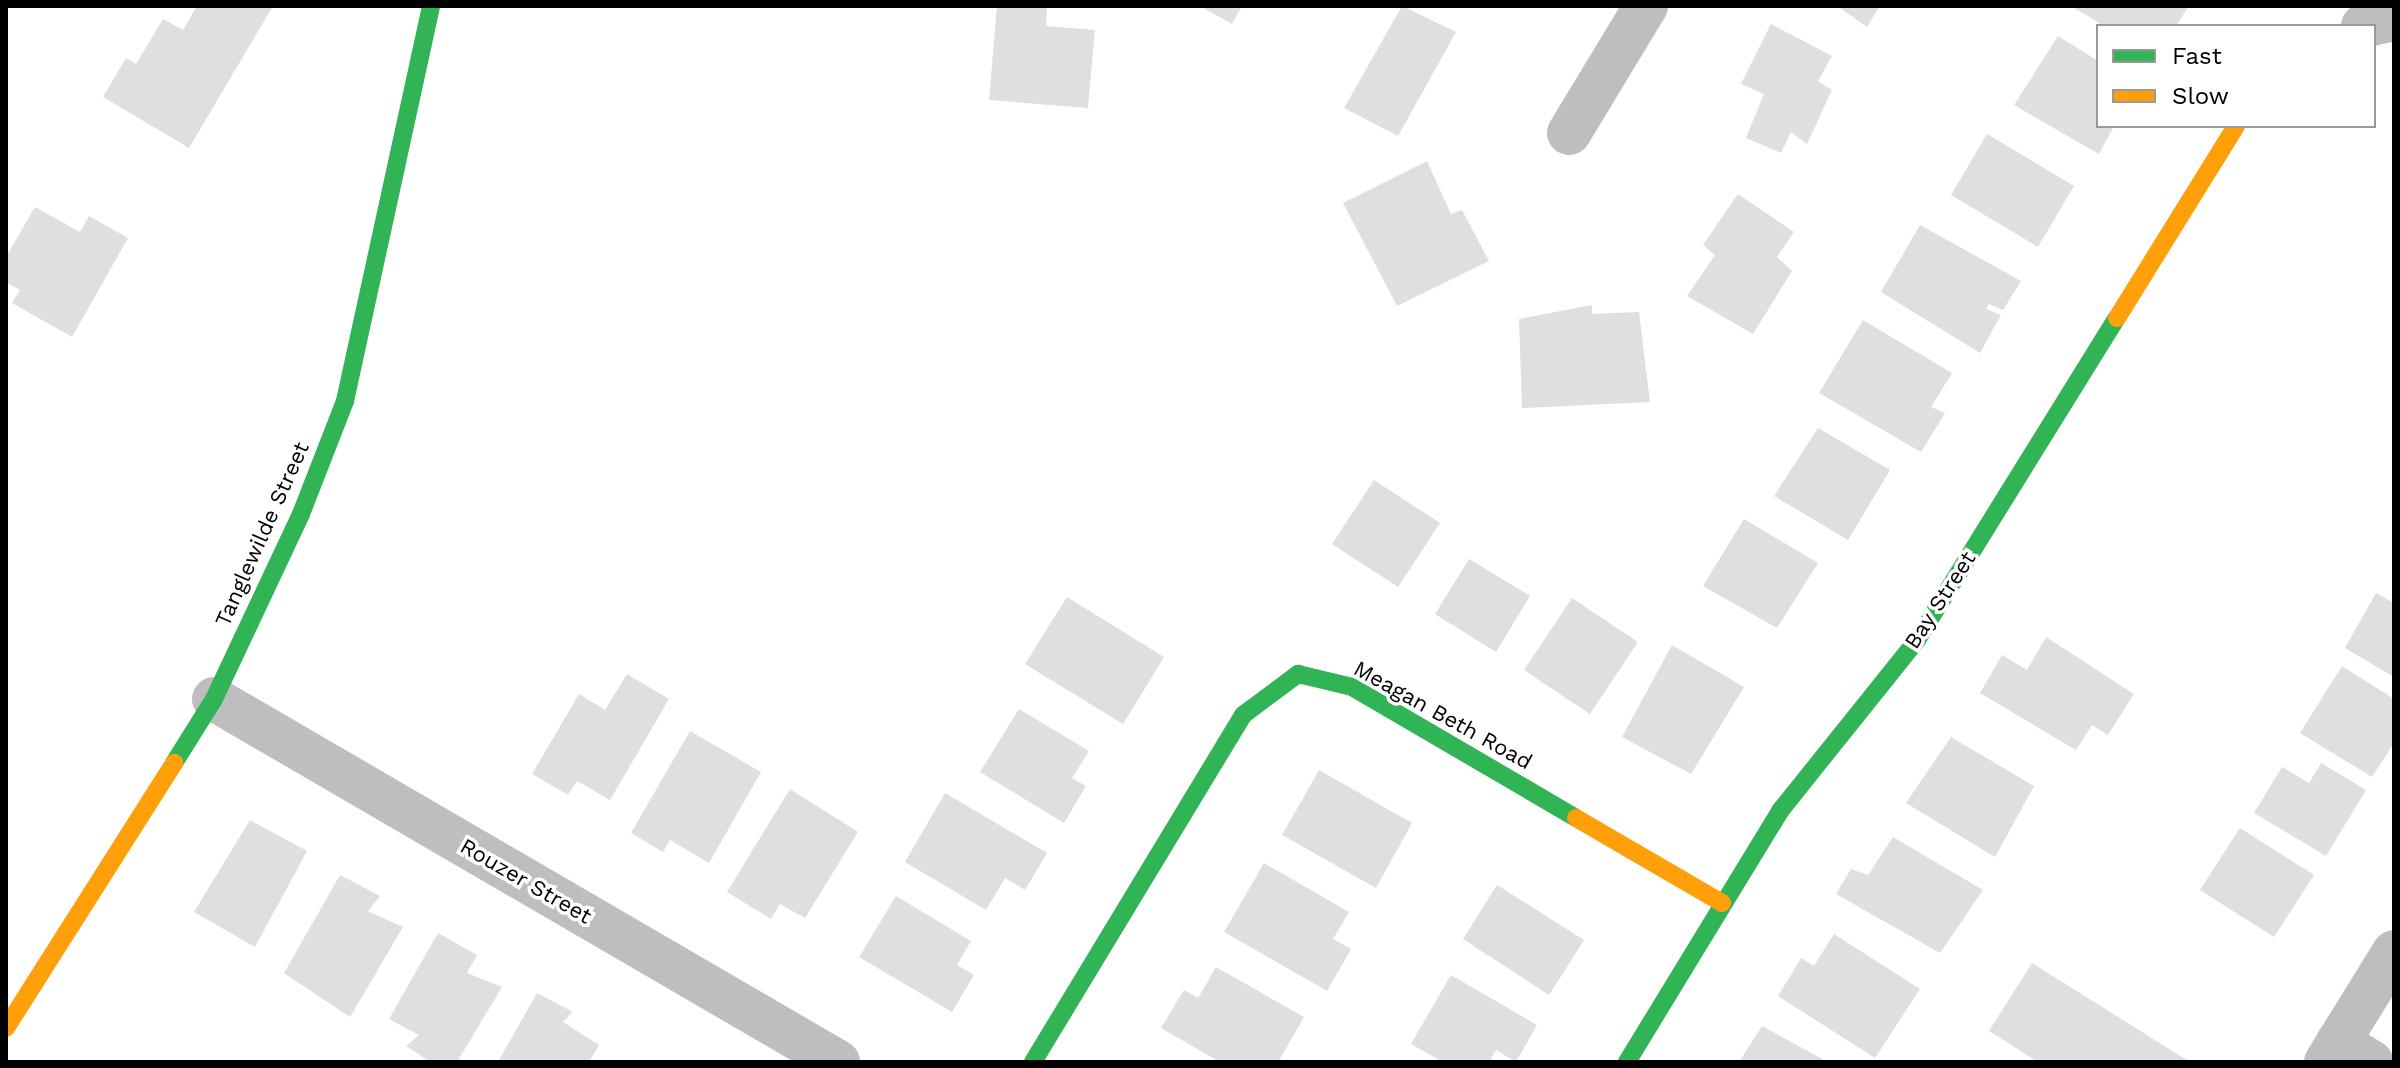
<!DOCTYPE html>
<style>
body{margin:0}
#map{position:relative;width:2400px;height:1068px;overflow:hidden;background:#fff;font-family:"Work Sans",sans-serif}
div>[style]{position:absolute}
.building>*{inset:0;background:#dfdfdf}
.street>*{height:44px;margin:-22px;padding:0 22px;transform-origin:22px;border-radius:22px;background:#bebebe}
.fast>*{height:18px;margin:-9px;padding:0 9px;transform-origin:9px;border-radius:9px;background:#30b455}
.slow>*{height:18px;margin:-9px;padding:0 9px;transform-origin:9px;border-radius:9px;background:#ff9f0a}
span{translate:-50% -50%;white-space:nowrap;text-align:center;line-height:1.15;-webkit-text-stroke:7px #fff;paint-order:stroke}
.street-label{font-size:22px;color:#000}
.frame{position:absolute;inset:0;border:8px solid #000;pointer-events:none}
.legend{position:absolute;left:2096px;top:24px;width:280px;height:104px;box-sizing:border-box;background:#fff;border:2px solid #999;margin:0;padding:10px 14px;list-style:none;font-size:24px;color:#000}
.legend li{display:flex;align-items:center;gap:16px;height:40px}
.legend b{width:40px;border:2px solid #999}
</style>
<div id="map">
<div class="building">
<div style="clip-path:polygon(197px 6px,273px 6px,189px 148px,103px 97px,126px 58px,136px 64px,163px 19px,183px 30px)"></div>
<div style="clip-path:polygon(997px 6px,1047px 6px,1046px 26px,1095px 30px,1088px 108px,989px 100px)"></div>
<div style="clip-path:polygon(1200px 6px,1242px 6px,1232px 24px)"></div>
<div style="clip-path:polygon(1402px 6px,1456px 32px,1398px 136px,1344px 108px)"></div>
<div style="clip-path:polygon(1837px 6px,1880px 6px,1867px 27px)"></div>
<div style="clip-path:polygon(2071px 6px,2189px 6px,2176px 26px,2104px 26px)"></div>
<div style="clip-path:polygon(1771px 24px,1832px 56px,1818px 81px,1832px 90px,1807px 144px,1791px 132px,1781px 153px,1746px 138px,1764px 94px,1741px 84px)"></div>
<div style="clip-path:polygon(2058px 36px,2098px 61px,2098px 126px,2114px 126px,2099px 154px,2014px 105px)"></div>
<div style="clip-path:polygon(1987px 134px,2074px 186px,2038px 247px,1951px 195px)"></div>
<div style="clip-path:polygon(1427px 161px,1451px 214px,1462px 210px,1489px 261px,1397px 306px,1343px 203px)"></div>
<div style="clip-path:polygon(1738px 194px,1794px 232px,1777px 257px,1792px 271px,1753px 334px,1687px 296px,1715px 255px,1703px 245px)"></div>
<div style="clip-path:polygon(35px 207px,80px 232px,89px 216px,128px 238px,72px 337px,12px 303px,20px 290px,6px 282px,6px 257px)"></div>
<div style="clip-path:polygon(1920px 225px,2021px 281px,2003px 310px,1989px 304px,1986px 309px,2001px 315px,1980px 353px,1881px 292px)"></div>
<div style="clip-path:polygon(1592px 305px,1592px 314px,1639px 312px,1650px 402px,1522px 408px,1519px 319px)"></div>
<div style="clip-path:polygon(1863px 320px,1952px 373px,1931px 407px,1945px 413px,1921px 452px,1819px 393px)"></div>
<div style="clip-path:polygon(1818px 428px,1890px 470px,1848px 540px,1774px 496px)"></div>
<div style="clip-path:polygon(1374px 480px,1440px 523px,1398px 587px,1332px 544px)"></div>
<div style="clip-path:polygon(1744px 519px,1818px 563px,1777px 628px,1703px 586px)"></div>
<div style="clip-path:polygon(1469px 559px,1530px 596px,1496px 652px,1435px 614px)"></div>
<div style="clip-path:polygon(2376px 593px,2394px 603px,2394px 677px,2345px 648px)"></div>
<div style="clip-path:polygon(1067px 597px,1164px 657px,1123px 724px,1025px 664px)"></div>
<div style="clip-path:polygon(1572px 598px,1638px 642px,1590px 714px,1524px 670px)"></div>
<div style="clip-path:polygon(2046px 637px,2134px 694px,2108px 735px,2092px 725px,2076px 750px,1980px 693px,2002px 655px,2027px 670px)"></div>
<div style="clip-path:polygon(1672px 645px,1744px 687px,1691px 774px,1622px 737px)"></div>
<div style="clip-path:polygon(2342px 666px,2394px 699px,2394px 743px,2372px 777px,2300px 733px)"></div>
<div style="clip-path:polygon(627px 674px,669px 699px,610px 800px,577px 781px,568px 795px,532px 774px,579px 694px,605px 710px)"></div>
<div style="clip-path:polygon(1019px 709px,1089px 751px,1072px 778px,1086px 786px,1064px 823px,980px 772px)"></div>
<div style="clip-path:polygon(690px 731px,761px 772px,709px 863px,670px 840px,663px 852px,631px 833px)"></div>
<div style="clip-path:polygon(1951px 737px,2034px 786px,1995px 857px,1906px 803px)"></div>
<div style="clip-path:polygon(2321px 763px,2366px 790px,2326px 856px,2254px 813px,2282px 767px,2309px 783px)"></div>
<div style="clip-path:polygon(1319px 770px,1412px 823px,1376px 888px,1282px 835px)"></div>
<div style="clip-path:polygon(790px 789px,858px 832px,805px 918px,780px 904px,771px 919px,727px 892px)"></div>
<div style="clip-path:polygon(945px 793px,1047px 853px,1025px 890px,1005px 878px,986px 910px,905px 862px)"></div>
<div style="clip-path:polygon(250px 820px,307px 851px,255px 947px,194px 912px)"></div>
<div style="clip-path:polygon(2240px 828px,2314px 875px,2274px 937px,2200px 890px)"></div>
<div style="clip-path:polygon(1893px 837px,1983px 890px,1940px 953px,1836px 894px,1851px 869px,1868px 875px)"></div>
<div style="clip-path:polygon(1264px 863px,1349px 912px,1333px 939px,1351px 949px,1327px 991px,1224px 932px)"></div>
<div style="clip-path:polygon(340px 875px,380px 896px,368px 911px,403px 927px,350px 1017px,284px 973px)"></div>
<div style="clip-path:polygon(1497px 885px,1584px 940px,1549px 995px,1463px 939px)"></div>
<div style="clip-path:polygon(896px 896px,971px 941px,957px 965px,974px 975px,952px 1012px,859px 957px)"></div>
<div style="clip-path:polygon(438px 933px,477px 955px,467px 973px,502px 987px,457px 1062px,430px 1062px,406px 1046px,419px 1035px,389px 1019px)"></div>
<div style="clip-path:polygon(1834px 934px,1920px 989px,1875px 1058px,1778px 996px,1801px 958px,1814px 966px)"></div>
<div style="clip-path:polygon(2032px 963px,2190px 1062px,2038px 1062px,1989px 1031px)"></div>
<div style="clip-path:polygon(1216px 967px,1304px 1017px,1278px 1062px,1220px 1062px,1161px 1028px,1184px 990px,1198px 998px)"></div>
<div style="clip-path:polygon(1451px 975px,1537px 1025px,1516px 1062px,1496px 1050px,1489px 1062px,1443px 1062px,1411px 1044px)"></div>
<div style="clip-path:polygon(537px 993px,573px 1012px,563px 1022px,599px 1045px,589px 1062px,498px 1062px)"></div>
<div style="clip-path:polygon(1762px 1026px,1828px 1062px,1739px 1062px)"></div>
</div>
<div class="street">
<div style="left:2363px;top:26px;width:32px;rotate:-13deg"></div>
<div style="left:1569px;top:133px;width:149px;rotate:-58.8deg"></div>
<div style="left:214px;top:699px;width:722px;rotate:30.19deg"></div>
<div style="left:2338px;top:1042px;width:39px;rotate:31deg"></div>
<div style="left:2326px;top:1062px;width:129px;rotate:-58.3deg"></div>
</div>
<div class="fast">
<div style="left:174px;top:763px;width:75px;rotate:-58deg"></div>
<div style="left:214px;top:699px;width:204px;rotate:-64.8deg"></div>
<div style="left:301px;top:514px;width:121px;rotate:-68.7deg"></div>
<div style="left:345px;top:401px;width:404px;rotate:-77.7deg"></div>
<div style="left:1033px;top:1062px;width:406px;rotate:-58.8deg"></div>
<div style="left:1243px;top:715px;width:69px;rotate:-36.7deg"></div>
<div style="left:1298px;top:674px;width:56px;rotate:13.5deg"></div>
<div style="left:1352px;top:687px;width:259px;rotate:30.3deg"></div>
<div style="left:1627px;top:1062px;width:294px;rotate:-58.6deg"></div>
<div style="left:1780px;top:811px;width:219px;rotate:-51.3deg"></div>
<div style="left:1917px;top:640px;width:379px;rotate:-58.2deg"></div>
</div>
<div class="slow">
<div style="left:2117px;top:318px;width:226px;rotate:-58.2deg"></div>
<div style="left:1576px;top:818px;width:169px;rotate:30.2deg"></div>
<div style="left:6px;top:1028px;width:314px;rotate:-57.6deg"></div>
</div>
<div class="street-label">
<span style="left:262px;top:534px;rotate:-66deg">Tanglewilde Street</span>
<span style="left:1940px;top:600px;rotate:-57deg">Bay Street</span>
<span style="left:1443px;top:715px;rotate:29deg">Meagan Beth Road</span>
<span style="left:526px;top:881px;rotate:30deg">Rouzer Street</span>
</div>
<div class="frame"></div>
<ul class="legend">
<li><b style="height:10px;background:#30b455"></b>Fast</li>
<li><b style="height:10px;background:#ff9f0a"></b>Slow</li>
</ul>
</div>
